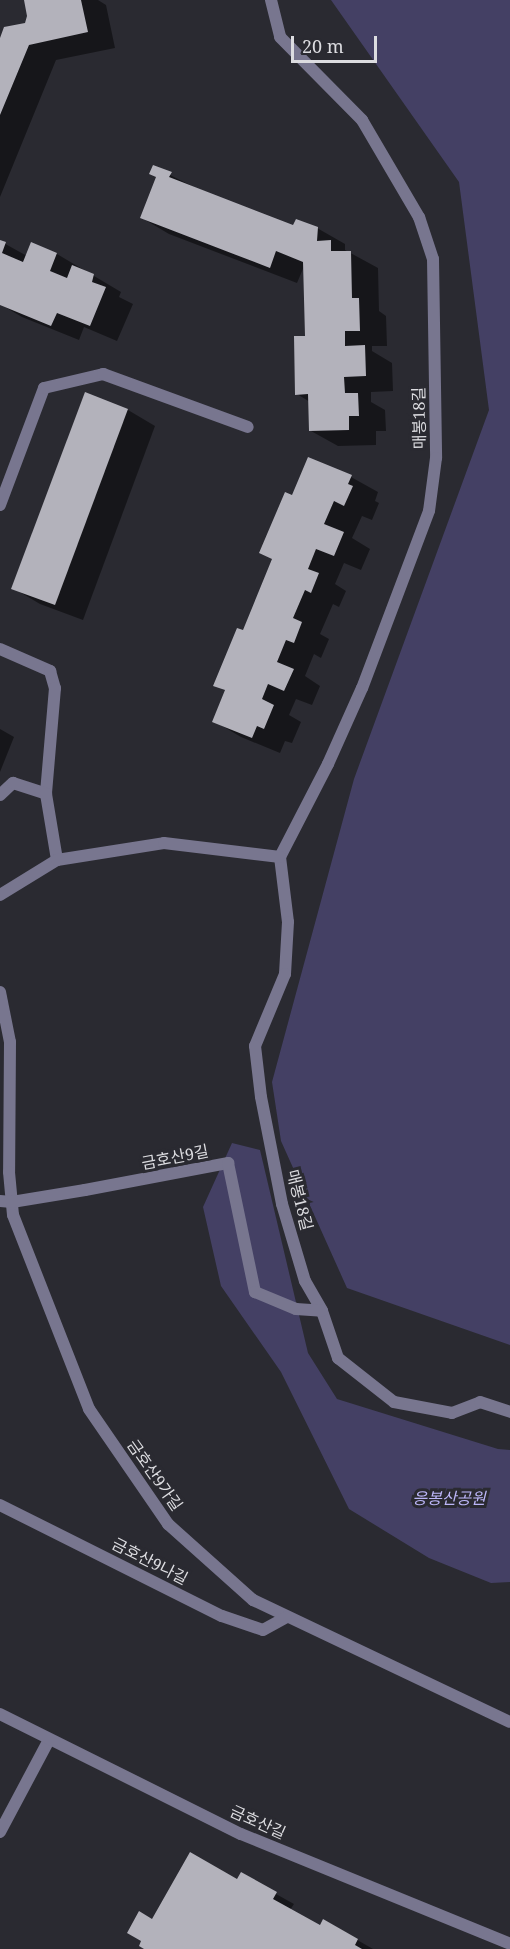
<!DOCTYPE html>
<meta charset="utf-8">
<style>
body{margin:0}
#map{position:relative;width:510px;height:1949px;overflow:hidden;background:#2a2a31;font-family:"Noto Serif","Noto Sans KR",serif}
div>[style]{position:absolute}
.green>*{inset:0;background:#444064}
.shadow>*{inset:0;background:#0007}
.building>*{inset:0;background:#b3b2bb}
.service>*{height:12px;margin:-6px;padding:0 6px;transform-origin:6px;border-radius:6px;background:#78768f}
.minor>*{height:12px;margin:-6px;padding:0 6px;transform-origin:6px;border-radius:6px;background:#78768f}
.tertiary>*{height:12px;margin:-6px;padding:0 6px;transform-origin:6px;border-radius:6px;background:#78768f}
span{translate:-50% -50%;white-space:nowrap;text-align:center;line-height:1.15;-webkit-text-stroke:6px #2a2a31;paint-order:stroke}
.street-label{font-size:16px;color:#dcdce0}
.park-label{font-size:16px;color:#bcb6f8;font-style:italic}
.scale{position:absolute;left:291px;top:36px;width:86px;height:27px;box-sizing:border-box;border:3px solid #dcdce0;border-top:0;padding-left:8px;font-size:18px;line-height:21px;white-space:nowrap;color:#dcdce0;-webkit-text-stroke:4px #2a2a31;paint-order:stroke}
</style>
<div id="map">
<div class="green">
<div style="clip-path:polygon(331px 0,510px 0,510px 1345px,347px 1288px,281px 1141px,272px 1082px,354px 779px,489px 410px,459px 182px)"></div>
<div style="clip-path:polygon(232px 1143px,260px 1150px,308px 1353px,337px 1399px,498px 1449px,510px 1450px,510px 1582px,491px 1583px,429px 1558px,349px 1509px,281px 1372px,221px 1286px,203px 1207px)"></div>
</div>
<div class="shadow">
<div style="clip-path:polygon(26px 0,98px 0,106px 5px,115px 48px,56px 60px,0 197px,0 42px,26px 25px,29px 16px)"></div>
<div style="clip-path:polygon(154px 167px,198px 189px,294px 227px,317px 228px,345px 244px,345px 250px,378px 268px,379px 311px,386px 316px,387px 346px,372px 346px,372px 351px,392px 363px,393px 391px,371px 392px,371px 402px,385px 410px,386px 431px,376px 431px,376px 445px,338px 446px,311px 431px,310px 402px,297px 394px,307px 337px,305px 264px,297px 283px,169px 234px,142px 218px,157px 177px)"></div>
<div style="clip-path:polygon(0 241px,27px 256px,32px 244px,57px 254px,121px 292px,119px 297px,133px 304px,117px 341px,84px 327px,79px 340px,22px 317px,0 304px)"></div>
<div style="clip-path:polygon(86px 394px,128px 410px,155px 426px,83px 620px,40px 604px,13px 588px)"></div>
<div style="clip-path:polygon(351px 477px,378px 492px,375px 501px,379px 503px,372px 520px,362px 516px,352px 538px,370px 549px,361px 570px,344px 563px,335px 584px,346px 591px,339px 607px,333px 604px,320px 634px,329px 639px,321px 658px,314px 654px,305px 676px,320px 686px,312px 705px,296px 699px,289px 715px,301px 722px,292px 743px,285px 741px,280px 753px,241px 737px,214px 721px,226px 691px,215px 685px,243px 632px,274px 560px,293px 497px)"></div>
<div style="clip-path:polygon(0 729px,14px 737px,0 772px)"></div>
<div style="clip-path:polygon(238px 1881px,276px 1894px,294px 1904px,290px 1910px,320px 1927px,324px 1921px,373px 1949px,147px 1949px,153px 1921px)"></div>
</div>
<div class="building">
<div style="clip-path:polygon(24px 0,81px 0,88px 32px,29px 45px,0 115px,0 38px,4px 27px,25px 23px,27px 16px)"></div>
<div style="clip-path:polygon(153px 165px,172px 172px,169px 177px,293px 225px,296px 219px,318px 227px,317px 241px,331px 240px,331px 251px,351px 251px,352px 298px,359px 298px,360px 331px,345px 331px,345px 346px,365px 345px,366px 376px,344px 377px,345px 393px,358px 393px,359px 416px,349px 416px,349px 430px,309px 431px,308px 394px,295px 395px,294px 336px,305px 336px,303px 262px,276px 251px,270px 268px,140px 218px,156px 177px,149px 174px)"></div>
<div style="clip-path:polygon(0 240px,6px 242px,2px 253px,23px 262px,31px 242px,57px 253px,50px 271px,67px 278px,72px 265px,94px 274px,92px 282px,106px 287px,90px 326px,57px 313px,51px 326px,0 305px)"></div>
<div style="clip-path:polygon(85px 392px,128px 409px,55px 605px,11px 589px)"></div>
<div style="clip-path:polygon(308px 457px,352px 475px,348px 484px,353px 486px,344px 506px,334px 501px,324px 524px,344px 532px,334px 556px,316px 549px,308px 569px,319px 573px,311px 593px,305px 590px,293px 618px,302px 622px,294px 643px,286px 640px,277px 662px,294px 669px,284px 691px,268px 684px,262px 699px,274px 705px,264px 729px,257px 726px,252px 738px,212px 722px,225px 690px,213px 686px,237px 628px,243px 630px,272px 559px,259px 553px,285px 492px,292px 495px)"></div>
<div style="clip-path:polygon(190px 1852px,237px 1879px,241px 1872px,277px 1892px,273px 1899px,320px 1925px,323px 1919px,358px 1939px,355px 1945px,362px 1949px,144px 1949px,139px 1946px,141px 1941px,127px 1933px,139px 1911px,152px 1919px)"></div>
</div>
<div class="service">
<div style="left:0;top:505px;width:125px;rotate:-69.4deg"></div>
<div style="left:44px;top:388px;width:61px;rotate:-13.3deg"></div>
<div style="left:103px;top:374px;width:154px;rotate:20.1deg"></div>
</div>
<div class="minor">
<div style="left:271px;top:0;width:38px;rotate:76deg"></div>
<div style="left:280px;top:37px;width:117px;rotate:45.3deg"></div>
<div style="left:362px;top:120px;width:113px;rotate:59.6deg"></div>
<div style="left:419px;top:217px;width:44px;rotate:71.6deg"></div>
<div style="left:433px;top:259px;width:199px;rotate:89.1deg"></div>
<div style="left:436px;top:458px;width:53px;rotate:97.5deg"></div>
<div style="left:429px;top:511px;width:189px;rotate:110.7deg"></div>
<div style="left:362px;top:688px;width:83px;rotate:114.1deg"></div>
<div style="left:328px;top:764px;width:105px;rotate:117.3deg"></div>
<div style="left:280px;top:857px;width:65px;rotate:83deg"></div>
<div style="left:288px;top:922px;width:52px;rotate:93.3deg"></div>
<div style="left:285px;top:974px;width:78px;rotate:112.6deg"></div>
<div style="left:255px;top:1046px;width:51px;rotate:83.3deg"></div>
<div style="left:261px;top:1097px;width:109px;rotate:78.9deg"></div>
<div style="left:282px;top:1204px;width:80px;rotate:73.4deg"></div>
<div style="left:305px;top:1281px;width:34px;rotate:60deg"></div>
<div style="left:322px;top:1311px;width:50px;rotate:71.2deg"></div>
<div style="left:338px;top:1358px;width:71px;rotate:38.2deg"></div>
<div style="left:394px;top:1402px;width:59px;rotate:10.7deg"></div>
<div style="left:452px;top:1413px;width:30px;rotate:-21deg"></div>
<div style="left:480px;top:1402px;width:32px;rotate:18deg"></div>
<div style="left:0;top:649px;width:55px;rotate:23.7deg"></div>
<div style="left:50px;top:671px;width:18px;rotate:74deg"></div>
<div style="left:55px;top:688px;width:106px;rotate:94.9deg"></div>
<div style="left:0;top:795px;width:18px;rotate:-43deg"></div>
<div style="left:13px;top:783px;width:35px;rotate:18deg"></div>
<div style="left:46px;top:794px;width:67px;rotate:80.5deg"></div>
<div style="left:0;top:895px;width:67px;rotate:-31.6deg"></div>
<div style="left:57px;top:860px;width:108px;rotate:-9deg"></div>
<div style="left:164px;top:843px;width:117px;rotate:6.9deg"></div>
<div style="left:0;top:992px;width:51px;rotate:78.7deg"></div>
<div style="left:10px;top:1042px;width:130px;rotate:90.4deg"></div>
<div style="left:9px;top:1172px;width:43px;rotate:84.7deg"></div>
<div style="left:13px;top:1215px;width:208px;rotate:68.6deg"></div>
<div style="left:89px;top:1409px;width:140px;rotate:55.5deg"></div>
<div style="left:168px;top:1524px;width:114px;rotate:41.8deg"></div>
<div style="left:253px;top:1600px;width:284px;rotate:25.4deg"></div>
<div style="left:0;top:1201px;width:12px;rotate:5deg"></div>
<div style="left:12px;top:1202px;width:74px;rotate:-9.3deg"></div>
<div style="left:85px;top:1190px;width:146px;rotate:-10.7deg"></div>
<div style="left:228px;top:1163px;width:132px;rotate:78.2deg"></div>
<div style="left:255px;top:1292px;width:44px;rotate:22.5deg"></div>
<div style="left:296px;top:1309px;width:26px;rotate:4deg"></div>
<div style="left:0;top:1505px;width:248px;rotate:26.6deg"></div>
<div style="left:222px;top:1616px;width:43px;rotate:18.9deg"></div>
<div style="left:263px;top:1630px;width:26px;rotate:-29deg"></div>
<div style="left:0;top:1832px;width:104px;rotate:-62deg"></div>
</div>
<div class="tertiary">
<div style="left:0;top:1714px;width:269px;rotate:26.5deg"></div>
<div style="left:241px;top:1834px;width:291px;rotate:22.2deg"></div>
</div>
<div class="street-label">
<span style="left:419px;top:418px;rotate:-91deg">매봉18길</span>
<span style="left:175px;top:1157px;rotate:-11deg">금호산9길</span>
<span style="left:300px;top:1200px;rotate:76deg">매봉18길</span>
<span style="left:155px;top:1475px;rotate:55deg">금호산9가길</span>
<span style="left:150px;top:1561px;rotate:27deg">금호산9나길</span>
<span style="left:258px;top:1822px;rotate:24deg">금호산길</span>
</div>
<div class="park-label">
<span style="left:449px;top:1498px">응봉산공원</span>
</div>
<div class="scale">20 m</div>
</div>
